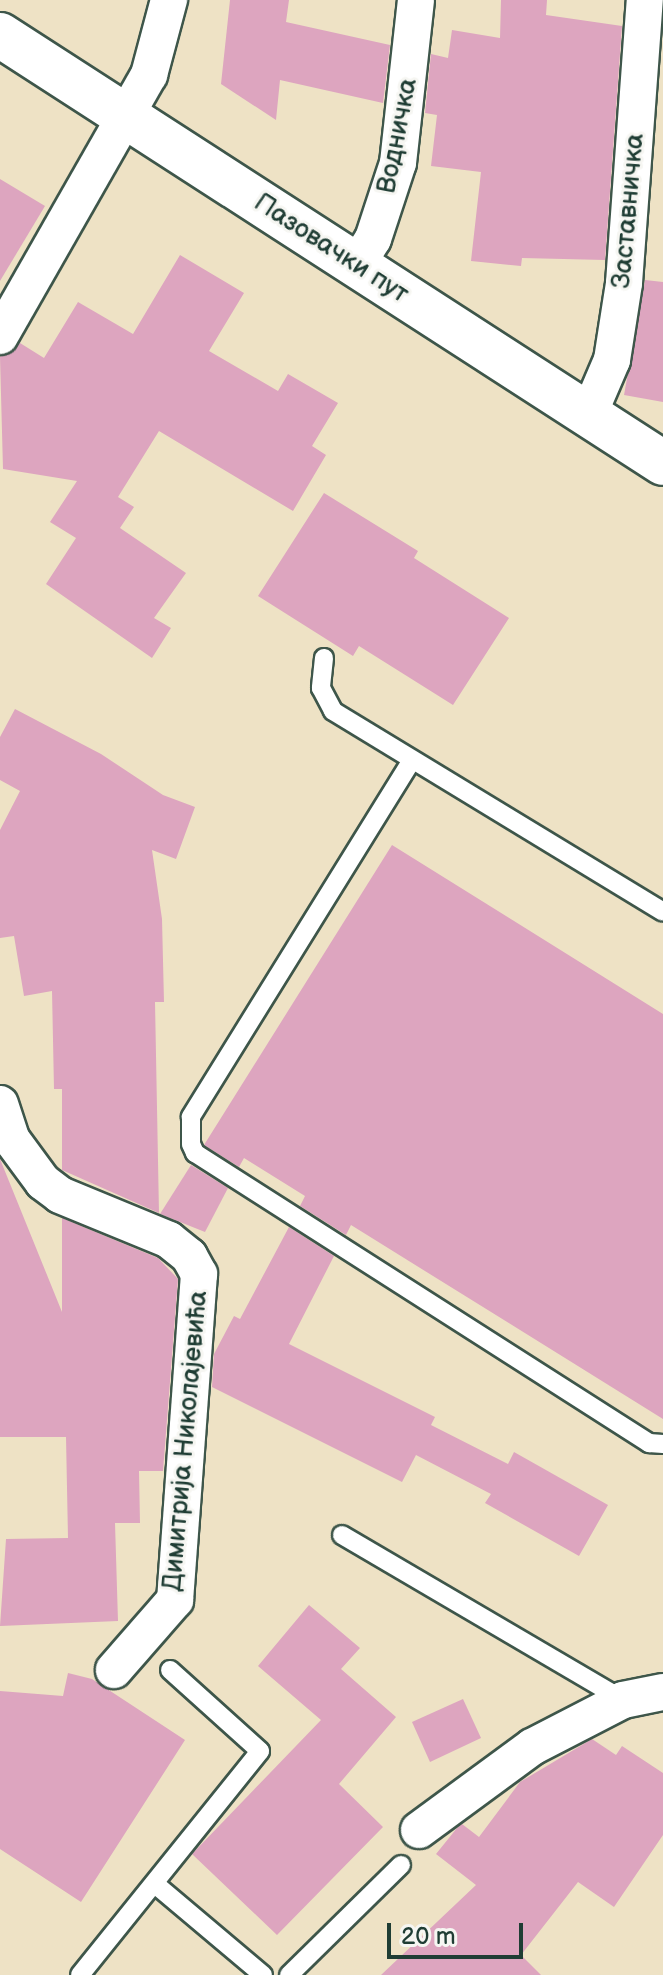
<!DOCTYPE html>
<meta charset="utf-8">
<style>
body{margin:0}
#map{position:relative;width:663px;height:1975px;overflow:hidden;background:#eee2c5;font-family:"Balsamiq Sans",sans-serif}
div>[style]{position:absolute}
.building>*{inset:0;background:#dda5bf}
.roads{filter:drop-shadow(2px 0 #3e564a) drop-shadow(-2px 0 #3e564a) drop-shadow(0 2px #3e564a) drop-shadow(0 -2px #3e564a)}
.service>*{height:18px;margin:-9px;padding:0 9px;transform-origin:9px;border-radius:9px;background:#fff}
.minor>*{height:36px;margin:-18px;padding:0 18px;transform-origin:18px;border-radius:18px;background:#fff}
.tertiary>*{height:44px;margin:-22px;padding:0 22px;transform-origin:22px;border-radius:22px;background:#fff}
span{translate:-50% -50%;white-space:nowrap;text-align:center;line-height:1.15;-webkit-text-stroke:6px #f6f6f2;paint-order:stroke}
.street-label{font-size:26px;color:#1f3d34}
.scale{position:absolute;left:387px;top:1923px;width:136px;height:36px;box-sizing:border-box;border:4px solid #1f3d34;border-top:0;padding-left:10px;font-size:24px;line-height:28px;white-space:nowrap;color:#1f3d34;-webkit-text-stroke:6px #f6f6f2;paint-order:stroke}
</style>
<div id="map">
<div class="building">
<div style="clip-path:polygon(230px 0,289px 0,286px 22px,390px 45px,383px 103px,280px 80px,276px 120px,221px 84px)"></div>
<div style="clip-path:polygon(501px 0,547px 0,546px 15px,622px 26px,605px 260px,522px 258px,521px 266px,471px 261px,481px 172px,431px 166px,437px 115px,425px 113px,431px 54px,448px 58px,452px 30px,500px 38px)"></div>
<div style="clip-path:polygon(0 179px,45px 206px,0 281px)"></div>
<div style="clip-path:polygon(180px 255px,244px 293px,209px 351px,278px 391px,288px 374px,338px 403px,312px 446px,326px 455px,293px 511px,159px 431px,118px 497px,134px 507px,120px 528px,186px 573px,154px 618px,171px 628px,152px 658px,46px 584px,76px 538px,50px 522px,77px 481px,3px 469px,0 357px,20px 343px,44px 358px,78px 302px,133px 334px)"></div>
<div style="clip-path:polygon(645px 280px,663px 282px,663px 402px,624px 395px)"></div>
<div style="clip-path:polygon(324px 493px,418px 551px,414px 558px,509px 618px,453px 705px,359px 646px,353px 656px,258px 596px)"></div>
<div style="clip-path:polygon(15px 709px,101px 754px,163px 795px,195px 807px,176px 859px,152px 850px,162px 919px,164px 1002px,155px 1002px,159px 1213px,62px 1170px,62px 1089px,54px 1089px,52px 991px,24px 996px,14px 936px,0 938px,0 830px,20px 791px,0 780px,0 737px)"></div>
<div style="clip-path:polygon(392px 845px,663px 1014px,663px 1419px,351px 1225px,346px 1235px,300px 1206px,305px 1196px,244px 1158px,239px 1167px,204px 1145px)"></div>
<div style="clip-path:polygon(0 1159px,62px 1312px,62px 1218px,158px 1258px,178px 1279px,163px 1471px,139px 1471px,140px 1523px,115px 1523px,118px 1621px,0 1626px,6px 1539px,68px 1538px,66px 1437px,0 1437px)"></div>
<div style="clip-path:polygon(191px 1165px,228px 1188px,205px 1232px,160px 1214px)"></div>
<div style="clip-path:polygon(289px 1227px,334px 1256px,289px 1344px,435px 1417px,431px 1425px,508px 1464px,514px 1452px,608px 1505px,579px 1556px,485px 1503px,491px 1494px,416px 1455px,402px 1482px,212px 1387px,214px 1354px,234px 1316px,240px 1319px)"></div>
<div style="clip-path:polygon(309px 1605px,360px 1648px,341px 1669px,396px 1717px,339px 1784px,383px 1827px,277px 1935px,192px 1854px,321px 1720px,258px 1666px)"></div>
<div style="clip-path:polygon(68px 1673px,92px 1679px,185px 1740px,81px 1902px,0 1849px,0 1691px,63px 1696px)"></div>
<div style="clip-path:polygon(463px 1699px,481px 1738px,430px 1762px,412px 1722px)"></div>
<div style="clip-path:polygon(592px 1739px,616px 1755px,622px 1746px,663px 1773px,663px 1835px,614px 1907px,578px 1882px,521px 1955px,541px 1975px,381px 1975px,476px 1885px,436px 1854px,457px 1828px,462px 1824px,479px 1837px,520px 1782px)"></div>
</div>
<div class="roads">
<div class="service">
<div style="left:324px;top:658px;width:30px;rotate:96deg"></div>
<div style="left:321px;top:688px;width:26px;rotate:62deg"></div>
<div style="left:333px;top:711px;width:386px;rotate:31.3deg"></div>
<div style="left:412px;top:760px;width:420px;rotate:121.8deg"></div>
<div style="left:191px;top:1117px;width:27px;rotate:90deg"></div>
<div style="left:191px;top:1144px;width:10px;rotate:66deg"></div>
<div style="left:195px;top:1153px;width:539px;rotate:32.57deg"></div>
<div style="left:649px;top:1443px;width:14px;rotate:4deg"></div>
<div style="left:342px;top:1535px;width:326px;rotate:30.4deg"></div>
<div style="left:155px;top:1884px;width:141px;rotate:40.1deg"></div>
<div style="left:80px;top:1975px;width:287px;rotate:-51.2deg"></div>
<div style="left:260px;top:1751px;width:121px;rotate:-138deg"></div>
<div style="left:289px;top:1975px;width:157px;rotate:-44.5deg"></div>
</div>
<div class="minor">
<div style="left:356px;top:266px;width:32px;rotate:-58deg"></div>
<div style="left:373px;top:239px;width:80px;rotate:-71.8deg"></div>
<div style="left:398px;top:163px;width:164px;rotate:-83.7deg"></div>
<div style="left:0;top:336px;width:301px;rotate:-60.3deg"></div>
<div style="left:149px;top:75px;width:78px;rotate:-75.1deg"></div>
<div style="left:588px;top:416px;width:61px;rotate:-66.8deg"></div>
<div style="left:612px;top:360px;width:78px;rotate:-81.1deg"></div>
<div style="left:624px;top:283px;width:284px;rotate:-85.8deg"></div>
<div style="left:0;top:1104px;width:38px;rotate:72deg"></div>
<div style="left:12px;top:1140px;width:52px;rotate:53.6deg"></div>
<div style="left:43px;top:1182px;width:21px;rotate:37deg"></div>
<div style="left:60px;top:1195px;width:118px;rotate:22.4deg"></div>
<div style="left:169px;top:1240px;width:26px;rotate:39deg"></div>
<div style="left:189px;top:1256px;width:21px;rotate:61deg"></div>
<div style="left:199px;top:1274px;width:327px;rotate:94.2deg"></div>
<div style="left:175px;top:1600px;width:93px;rotate:131.1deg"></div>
<div style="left:419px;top:1830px;width:140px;rotate:-36.3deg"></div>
<div style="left:532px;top:1747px;width:102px;rotate:-27.3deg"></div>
<div style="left:623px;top:1700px;width:41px;rotate:-11.3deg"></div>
</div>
<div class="tertiary">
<div style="left:0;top:35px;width:789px;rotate:32.84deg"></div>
</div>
</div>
<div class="street-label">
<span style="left:398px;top:136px;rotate:-79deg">Водничка</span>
<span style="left:629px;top:211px;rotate:-85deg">Заставничка</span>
<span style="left:331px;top:249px;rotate:33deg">Пазовачки пут</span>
<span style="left:186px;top:1441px;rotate:-85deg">Димитрија Николајевића</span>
</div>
<div class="scale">20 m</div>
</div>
